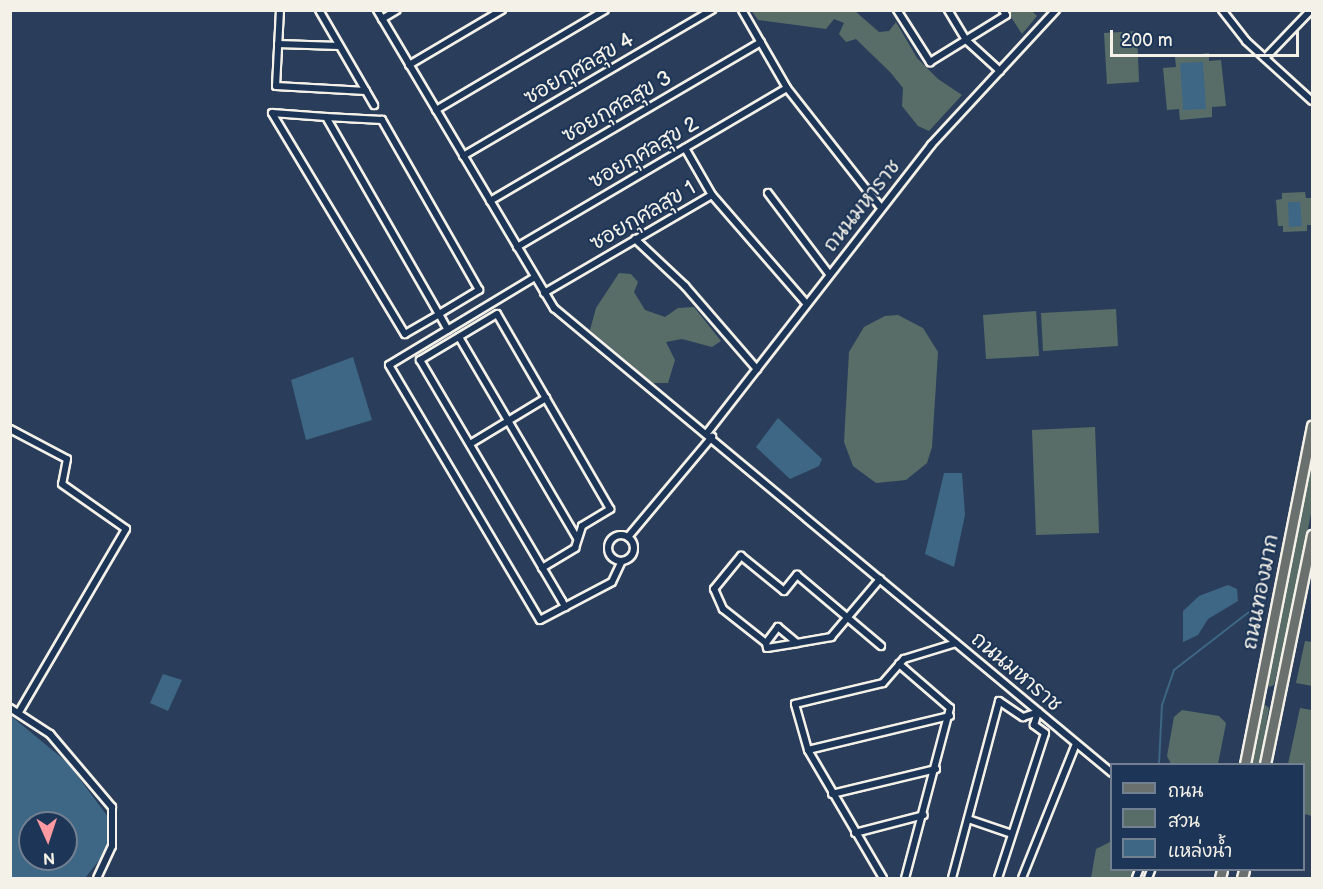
<!DOCTYPE html>
<meta charset="utf-8">
<style>
body{margin:0}
#map{position:relative;width:1323px;height:889px;overflow:hidden;background:#2a3e5b;font-family:"Balsamiq Sans","Playpen Sans Thai",sans-serif}
div>[style]{position:absolute}
.green>*{inset:0;background:#596d68}
.water>*{inset:0;background:#3e6785}
.stream>*{height:2px;margin:-1px;padding:0 1px;transform-origin:1px;border-radius:1px;background:#3e6785}
.roads{filter:drop-shadow(2px 0 #f4f1e8) drop-shadow(-2px 0 #f4f1e8) drop-shadow(0 2px #f4f1e8) drop-shadow(0 -2px #f4f1e8)}
.street>*{height:6px;margin:-3px;padding:0 3px;transform-origin:3px;border-radius:3px;background:#1d3557}
.street>.ring{margin:-3px;padding:0;box-sizing:content-box;background:none;border:6px solid #1d3557;border-radius:50%}
.primary>*{height:9px;margin:-4.5px;padding:0 4.5px;transform-origin:4.5px;border-radius:4.5px;background:#6a706d}
span{translate:-50% -50%;white-space:nowrap;text-align:center;line-height:1.15;-webkit-text-stroke:4.5px #1d3557;paint-order:stroke}
.street-label{font-size:21px;color:#f4f1e8}
.frame{position:absolute;inset:0;border:12px solid #f4f1e8;pointer-events:none}
.legend{position:absolute;left:1110px;top:763px;width:195px;height:108px;box-sizing:border-box;background:#1d3557;border:2px solid #738091;margin:0;padding:8px 10px;list-style:none;font-size:18px;color:#f4f1e8}
.legend li{display:flex;align-items:center;gap:12px;height:30px}
.legend b{width:30px;border:2px solid #738091}
.north{position:absolute;left:18px;top:811px;width:60px;height:60px;box-sizing:border-box;background:#1d3557;border:2px solid #738091;border-radius:50%;rotate:177deg;font-size:16px;font-weight:700;line-height:24px;text-align:center;color:#f4f1e8}
.north::after{content:'';display:block;margin:auto;width:21px;height:27px;background:#ff9aa2;clip-path:polygon(50% 0,100% 100%,50% 72%,0 100%)}
.scale{position:absolute;left:1110px;top:30px;width:189px;height:27px;box-sizing:border-box;border:3px solid #f4f1e8;border-top:0;padding-left:8px;font-size:18px;line-height:21px;white-space:nowrap;color:#f4f1e8;-webkit-text-stroke:4px #1d3557;paint-order:stroke}
</style>
<div id="map">
<div class="green">
<div style="clip-path:polygon(751px 10px,855px 11px,879px 32px,889px 31px,896px 22px,917px 58px,938px 79px,962px 95px,929px 131px,918px 126px,902px 106px,903px 88px,891px 73px,856px 39px,846px 42px,839px 34px,844px 23px,834px 19px,826px 29px,758px 20px)"></div>
<div style="clip-path:polygon(1007px 11px,1032px 11px,1037px 16px,1022px 34px)"></div>
<div style="clip-path:polygon(1137px 31px,1139px 82px,1107px 84px,1104px 33px)"></div>
<div style="clip-path:polygon(1209px 53px,1209px 61px,1221px 60px,1226px 106px,1212px 107px,1212px 117px,1180px 120px,1179px 109px,1167px 110px,1163px 68px,1176px 67px,1175px 57px)"></div>
<div style="clip-path:polygon(1305px 192px,1306px 198px,1311px 198px,1312px 225px,1307px 225px,1307px 231px,1283px 232px,1283px 226px,1278px 226px,1276px 200px,1282px 199px,1282px 193px)"></div>
<div style="clip-path:polygon(619px 273px,631px 274px,638px 282px,634px 292px,645px 310px,665px 317px,678px 308px,694px 307px,721px 341px,712px 347px,682px 339px,666px 342px,675px 360px,668px 383px,653px 383px,590px 330px,596px 308px)"></div>
<div style="clip-path:polygon(1116px 309px,1118px 346px,1043px 351px,1041px 313px)"></div>
<div style="clip-path:polygon(1036px 311px,1039px 356px,986px 359px,983px 315px)"></div>
<div style="clip-path:polygon(898px 315px,923px 328px,938px 352px,932px 447px,927px 463px,906px 480px,876px 483px,853px 466px,844px 442px,849px 352px,864px 327px,885px 316px)"></div>
<div style="clip-path:polygon(1095px 427px,1099px 533px,1036px 535px,1032px 430px)"></div>
<div style="clip-path:polygon(1312px 450px,1312px 508px,1292px 612px,1274px 685px,1269px 687px,1267px 684px)"></div>
<div style="clip-path:polygon(1305px 641px,1312px 642px,1312px 686px,1296px 683px)"></div>
<div style="clip-path:polygon(1263px 703px,1269px 708px,1260px 764px,1251px 764px)"></div>
<div style="clip-path:polygon(1300px 708px,1312px 710px,1312px 816px,1304px 814px,1304px 764px,1288px 764px)"></div>
<div style="clip-path:polygon(1182px 710px,1219px 716px,1226px 723px,1218px 764px,1171px 764px,1167px 756px,1174px 717px)"></div>
<div style="clip-path:polygon(1110px 842px,1112px 870px,1134px 870px,1131px 878px,1091px 878px,1096px 849px)"></div>
</div>
<div class="water">
<div style="clip-path:polygon(1203px 62px,1206px 109px,1183px 110px,1180px 63px)"></div>
<div style="clip-path:polygon(1288px 202px,1300px 202px,1302px 226px,1289px 227px)"></div>
<div style="clip-path:polygon(353px 357px,372px 420px,306px 440px,291px 380px)"></div>
<div style="clip-path:polygon(778px 418px,822px 459px,819px 466px,790px 479px,756px 447px)"></div>
<div style="clip-path:polygon(944px 473px,962px 473px,965px 515px,954px 567px,925px 554px)"></div>
<div style="clip-path:polygon(1228px 585px,1237px 589px,1238px 601px,1208px 619px,1198px 635px,1183px 642px,1183px 611px,1199px 596px)"></div>
<div style="clip-path:polygon(163px 674px,182px 680px,168px 711px,150px 703px)"></div>
<div style="clip-path:polygon(evenodd,11px 716px,68px 763px,108px 817px,108px 849px,85px 878px,11px 878px,11px 716px,30px 823px,66px 823px,66px 859px,30px 859px,30px 823px)"></div>
</div>
<div class="stream">
<div style="left:1159px;top:764px;width:59px;rotate:-87.1deg"></div>
<div style="left:1162px;top:705px;width:37px;rotate:-71deg"></div>
<div style="left:1174px;top:670px;width:116px;rotate:-37.7deg"></div>
<div style="left:1142px;top:878px;width:8px;rotate:-76deg"></div>
</div>
<div class="roads">
<div class="street">
<div style="left:280px;top:10px;width:76px;rotate:93deg"></div>
<div style="left:276px;top:86px;width:90px;rotate:3.2deg"></div>
<div style="left:319px;top:10px;width:110px;rotate:59.9deg"></div>
<div style="left:377px;top:10px;width:347px;rotate:59.3deg"></div>
<div style="left:554px;top:308px;width:726px;rotate:39.81deg"></div>
<div style="left:742px;top:10px;width:90px;rotate:60deg"></div>
<div style="left:787px;top:88px;width:152px;rotate:51.9deg"></div>
<div style="left:897px;top:10px;width:62px;rotate:57.6deg"></div>
<div style="left:930px;top:62px;width:89px;rotate:-31.7deg"></div>
<div style="left:1006px;top:15px;width:6px;rotate:-121deg"></div>
<div style="left:948px;top:10px;width:35px;rotate:59deg"></div>
<div style="left:966px;top:40px;width:46px;rotate:42.4deg"></div>
<div style="left:1222px;top:10px;width:39px;rotate:52deg"></div>
<div style="left:1246px;top:41px;width:89px;rotate:42.3deg"></div>
<div style="left:382px;top:19px;width:17px;rotate:-31deg"></div>
<div style="left:278px;top:44px;width:61px;rotate:1.9deg"></div>
<div style="left:1265px;top:58px;width:66px;rotate:-46.2deg"></div>
<div style="left:409px;top:65px;width:108px;rotate:-30.6deg"></div>
<div style="left:436px;top:110px;width:196px;rotate:-30.6deg"></div>
<div style="left:326px;top:117px;width:54px;rotate:-175.8deg"></div>
<div style="left:272px;top:113px;width:258px;rotate:59deg"></div>
<div style="left:405px;top:334px;width:39px;rotate:-30deg"></div>
<div style="left:439px;top:314px;width:47px;rotate:-31deg"></div>
<div style="left:479px;top:290px;width:196px;rotate:-119.7deg"></div>
<div style="left:382px;top:120px;width:56px;rotate:-176.9deg"></div>
<div style="left:326px;top:117px;width:227px;rotate:60.2deg"></div>
<div style="left:439px;top:314px;width:18px;rotate:61deg"></div>
<div style="left:463px;top:156px;width:289px;rotate:-30.4deg"></div>
<div style="left:768px;top:193px;width:101px;rotate:53deg"></div>
<div style="left:712px;top:195px;width:143px;rotate:49deg"></div>
<div style="left:490px;top:201px;width:314px;rotate:-30.4deg"></div>
<div style="left:635px;top:239px;width:69px;rotate:43.2deg"></div>
<div style="left:685px;top:286px;width:110px;rotate:49.1deg"></div>
<div style="left:517px;top:247px;width:313px;rotate:-30.5deg"></div>
<div style="left:535px;top:277px;width:170px;rotate:148.9deg"></div>
<div style="left:389px;top:365px;width:296px;rotate:59.4deg"></div>
<div style="left:540px;top:620px;width:81px;rotate:-27.8deg"></div>
<div style="left:612px;top:582px;width:23px;rotate:-65deg"></div>
<div style="left:544px;top:293px;width:194px;rotate:-30.3deg"></div>
<div style="left:712px;top:195px;width:54px;rotate:-119.9deg"></div>
<div style="left:459px;top:337px;width:233px;rotate:59.6deg"></div>
<div style="left:10px;top:429px;width:64px;rotate:27.8deg"></div>
<div style="left:67px;top:459px;width:25px;rotate:101deg"></div>
<div style="left:62px;top:484px;width:78px;rotate:35.1deg"></div>
<div style="left:126px;top:529px;width:212px;rotate:120.3deg"></div>
<div style="left:707px;top:433px;width:365px;rotate:-52.1deg"></div>
<div style="left:931px;top:145px;width:184px;rotate:-47.2deg"></div>
<div style="left:470px;top:444px;width:89px;rotate:-31.2deg"></div>
<div class="ring" style="left:608px;top:535px;width:20px;height:20px"></div>
<div style="left:628px;top:537px;width:131px;rotate:-50deg"></div>
<div style="left:542px;top:568px;width:39px;rotate:-31deg"></div>
<div style="left:575px;top:548px;width:23px;rotate:-72deg"></div>
<div style="left:582px;top:526px;width:33px;rotate:-31deg"></div>
<div style="left:610px;top:509px;width:225px;rotate:-120.1deg"></div>
<div style="left:497px;top:314px;width:90px;rotate:149.1deg"></div>
<div style="left:420px;top:360px;width:280px;rotate:59.5deg"></div>
<div style="left:562px;top:601px;width:7px;rotate:63deg"></div>
<div style="left:766px;top:643px;width:55px;rotate:-141.7deg"></div>
<div style="left:723px;top:609px;width:22px;rotate:-114deg"></div>
<div style="left:714px;top:589px;width:43px;rotate:-50.7deg"></div>
<div style="left:741px;top:556px;width:55px;rotate:39.1deg"></div>
<div style="left:784px;top:591px;width:21px;rotate:-51deg"></div>
<div style="left:797px;top:575px;width:110px;rotate:40.2deg"></div>
<div style="left:797px;top:643px;width:25px;rotate:-140deg"></div>
<div style="left:778px;top:627px;width:20px;rotate:127deg"></div>
<div style="left:766px;top:643px;width:5px;rotate:79deg"></div>
<div style="left:767px;top:648px;width:30px;rotate:-9deg"></div>
<div style="left:797px;top:643px;width:35px;rotate:-10deg"></div>
<div style="left:831px;top:637px;width:76px;rotate:-49.8deg"></div>
<div style="left:899px;top:664px;width:67px;rotate:40.8deg"></div>
<div style="left:950px;top:708px;width:176px;rotate:104.8deg"></div>
<div style="left:10px;top:708px;width:48px;rotate:33deg"></div>
<div style="left:50px;top:734px;width:96px;rotate:49.7deg"></div>
<div style="left:112px;top:807px;width:39px;rotate:90deg"></div>
<div style="left:112px;top:846px;width:35px;rotate:115deg"></div>
<div style="left:808px;top:750px;width:146px;rotate:-13.5deg"></div>
<div style="left:832px;top:794px;width:107px;rotate:-13.5deg"></div>
<div style="left:968px;top:819px;width:46px;rotate:18.8deg"></div>
<div style="left:855px;top:833px;width:71px;rotate:-14.6deg"></div>
<div style="left:883px;top:878px;width:148px;rotate:-120.4deg"></div>
<div style="left:808px;top:750px;width:48px;rotate:-105.8deg"></div>
<div style="left:795px;top:704px;width:90px;rotate:-13.4deg"></div>
<div style="left:883px;top:683px;width:32px;rotate:-49deg"></div>
<div style="left:904px;top:659px;width:54px;rotate:-17.1deg"></div>
<div style="left:952px;top:878px;width:183px;rotate:-75.1deg"></div>
<div style="left:999px;top:701px;width:29px;rotate:34deg"></div>
<div style="left:1023px;top:717px;width:16px;rotate:-18deg"></div>
<div style="left:998px;top:878px;width:152px;rotate:-72deg"></div>
<div style="left:1045px;top:733px;width:14px;rotate:-144deg"></div>
<div style="left:1034px;top:725px;width:14px;rotate:-73deg"></div>
<div style="left:1022px;top:878px;width:144px;rotate:-68.1deg"></div>
<div style="left:1136px;top:878px;width:9px;rotate:-69deg"></div>
<div style="left:1148px;top:878px;width:9px;rotate:-69deg"></div>
</div>
<div class="primary">
<div style="left:1245px;top:764px;width:345px;rotate:-78.8deg"></div>
<div style="left:1265px;top:764px;width:234px;rotate:-78.4deg"></div>
<div style="left:1220px;top:878px;width:8px;rotate:-76deg"></div>
<div style="left:1242px;top:878px;width:8px;rotate:-76deg"></div>
</div>
</div>
<div class="street-label">
<span style="left:579px;top:69px;rotate:-30deg">ซอยกุศลสุข 4</span>
<span style="left:617px;top:107px;rotate:-30deg">ซอยกุศลสุข 3</span>
<span style="left:644px;top:153px;rotate:-30deg">ซอยกุศลสุข 2</span>
<span style="left:862px;top:206px;rotate:-52deg">ถนนมหาราช</span>
<span style="left:643px;top:216px;rotate:-30deg">ซอยกุศลสุข 1</span>
<span style="left:1261px;top:592px;rotate:-79deg">ถนนทองมาก</span>
<span style="left:1016px;top:672px;rotate:40deg">ถนนมหาราช</span>
</div>
<div class="frame"></div>
<ul class="legend">
<li><b style="height:8px;background:#6a706d"></b>ถนน</li>
<li><b style="height:16px;background:#596d68"></b>สวน</li>
<li><b style="height:16px;background:#3e6785"></b>แหล่งน้ำ</li>
</ul>
<div class="north">N</div>
<div class="scale">200 m</div>
</div>
